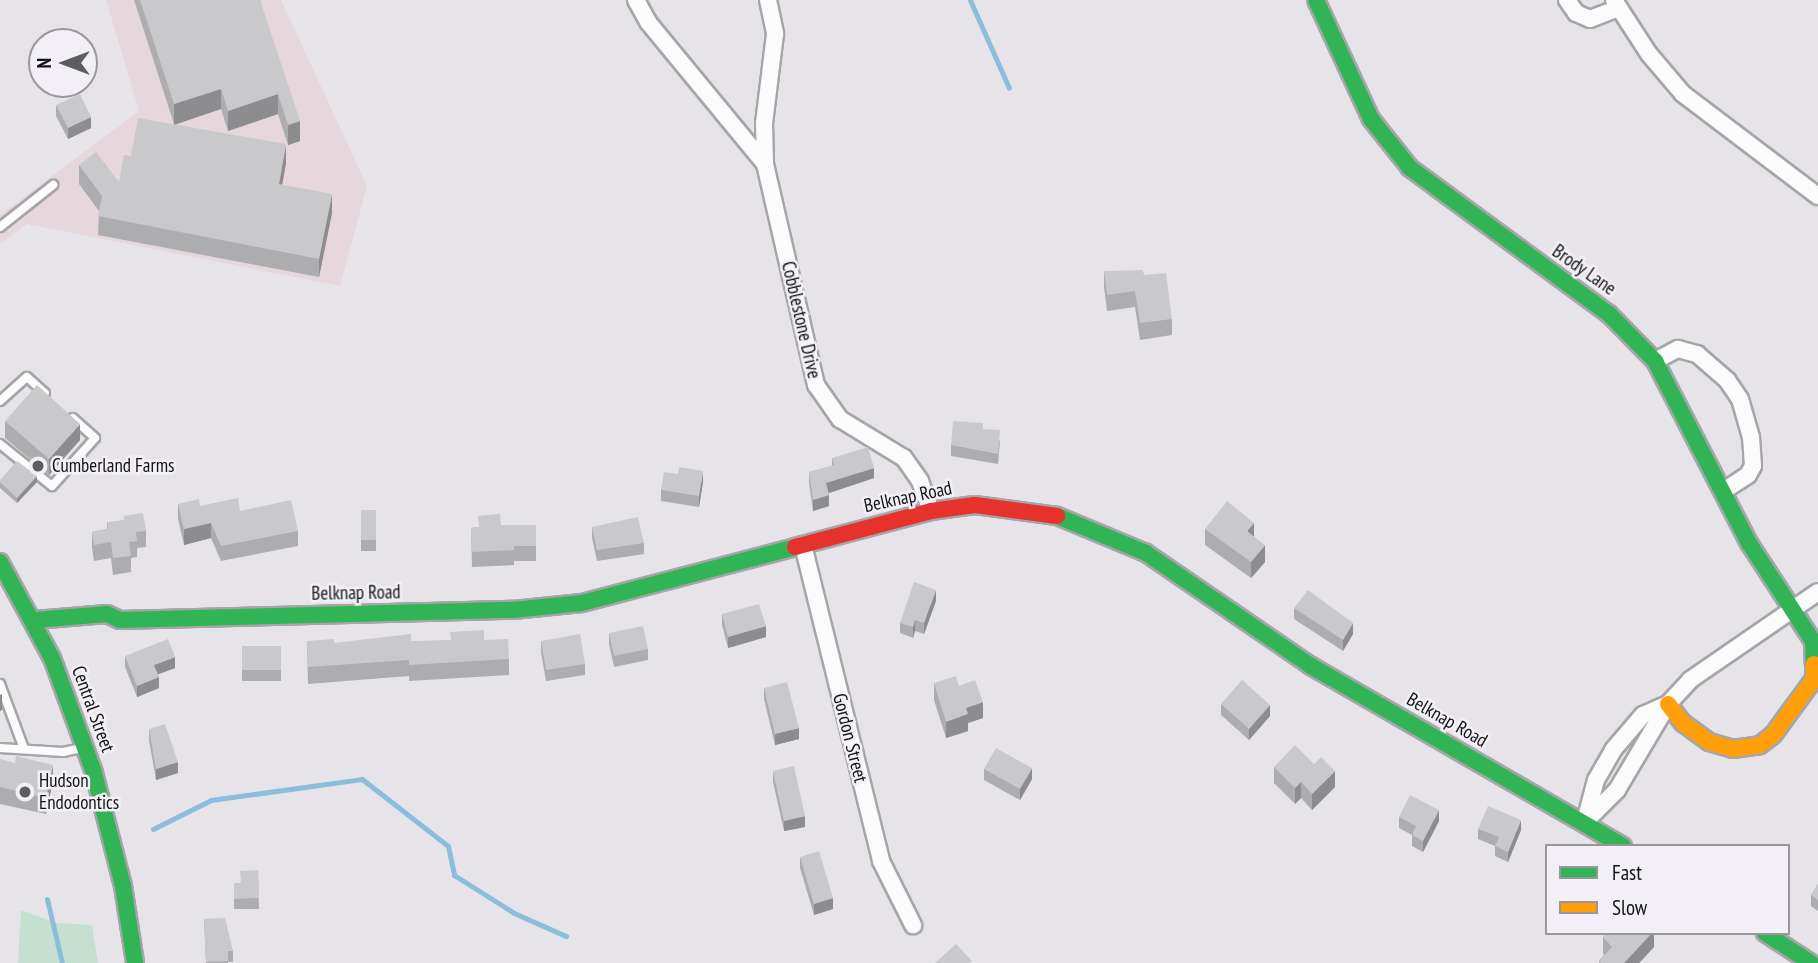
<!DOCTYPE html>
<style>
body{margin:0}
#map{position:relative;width:1818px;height:963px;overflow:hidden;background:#e6e4e8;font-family:"PT Sans Narrow",sans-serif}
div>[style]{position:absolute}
.commercial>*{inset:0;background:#e5d7dc}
.green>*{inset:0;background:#c5e0d0}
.stream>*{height:5px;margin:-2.5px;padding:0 2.5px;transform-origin:2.5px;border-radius:2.5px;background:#8abedb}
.roads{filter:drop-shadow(2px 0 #a6a5a8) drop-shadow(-2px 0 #a6a5a8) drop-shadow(0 2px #a6a5a8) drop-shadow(0 -2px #a6a5a8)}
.lane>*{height:8px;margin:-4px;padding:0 4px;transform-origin:4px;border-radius:4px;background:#fbfbfc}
.street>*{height:16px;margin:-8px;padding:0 8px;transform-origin:8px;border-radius:8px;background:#fbfbfc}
.fast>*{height:16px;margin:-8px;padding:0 8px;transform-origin:8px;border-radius:8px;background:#30b455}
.slow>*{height:16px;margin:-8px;padding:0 8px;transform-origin:8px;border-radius:8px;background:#ff9f0a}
.jam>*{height:16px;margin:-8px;padding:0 8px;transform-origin:8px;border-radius:8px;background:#e5322d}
.wall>*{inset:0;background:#adacaf}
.shaded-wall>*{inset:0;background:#8d8c8e}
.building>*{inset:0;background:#c9c8cb}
.dots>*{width:19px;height:19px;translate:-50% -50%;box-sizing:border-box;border:4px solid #f2f0f6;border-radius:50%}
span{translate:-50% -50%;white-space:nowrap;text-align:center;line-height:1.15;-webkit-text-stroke:5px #f2f0f6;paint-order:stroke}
.street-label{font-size:19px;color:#131214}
.poi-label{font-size:19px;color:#131214}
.left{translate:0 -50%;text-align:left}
.legend{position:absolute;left:1545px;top:844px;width:245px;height:91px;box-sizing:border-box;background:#f2f0f6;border:2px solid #99979c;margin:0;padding:9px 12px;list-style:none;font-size:21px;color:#131214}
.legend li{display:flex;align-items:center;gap:14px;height:35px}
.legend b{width:35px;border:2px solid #99979c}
.north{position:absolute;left:28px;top:28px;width:70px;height:70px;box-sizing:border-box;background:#f2f0f6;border:2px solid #99979c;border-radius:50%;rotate:270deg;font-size:19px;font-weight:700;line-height:28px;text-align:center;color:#131214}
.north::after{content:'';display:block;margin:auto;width:24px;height:32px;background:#5d5c5e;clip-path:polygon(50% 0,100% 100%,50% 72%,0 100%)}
</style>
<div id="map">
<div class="commercial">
<div style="clip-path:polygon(106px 0,281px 0,367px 186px,340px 286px,27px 224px,0 244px,0 215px,139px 111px)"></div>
</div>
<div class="green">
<div style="clip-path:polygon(21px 910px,56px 923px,92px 925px,98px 963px,18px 963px)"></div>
</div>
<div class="stream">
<div style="left:970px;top:0;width:96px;rotate:66.1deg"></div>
<div style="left:153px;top:829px;width:65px;rotate:-26.6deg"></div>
<div style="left:211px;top:800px;width:152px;rotate:-7.9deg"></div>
<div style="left:362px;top:779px;width:109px;rotate:37.9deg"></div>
<div style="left:448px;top:846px;width:30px;rotate:78deg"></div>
<div style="left:454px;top:875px;width:71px;rotate:32.3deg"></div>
<div style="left:514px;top:913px;width:57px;rotate:23.9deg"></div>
<div style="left:47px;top:899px;width:66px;rotate:76.8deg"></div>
</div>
<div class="roads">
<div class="lane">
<div style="left:0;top:227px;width:68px;rotate:-38.4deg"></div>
<div style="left:0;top:401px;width:36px;rotate:-42deg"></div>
<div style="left:27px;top:377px;width:24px;rotate:42deg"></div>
<div style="left:0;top:444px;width:67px;rotate:38.9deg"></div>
<div style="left:52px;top:486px;width:64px;rotate:-48.1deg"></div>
<div style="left:95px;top:438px;width:30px;rotate:-138deg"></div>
<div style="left:0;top:684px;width:69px;rotate:69.7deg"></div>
<div style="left:0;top:748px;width:63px;rotate:3.6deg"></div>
<div style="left:63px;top:752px;width:19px;rotate:-12deg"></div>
</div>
<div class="street">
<div style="left:636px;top:0;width:25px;rotate:61deg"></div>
<div style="left:648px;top:22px;width:184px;rotate:50.5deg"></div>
<div style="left:768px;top:0;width:35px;rotate:78deg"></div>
<div style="left:775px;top:34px;width:90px;rotate:97deg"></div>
<div style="left:764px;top:123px;width:41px;rotate:88.6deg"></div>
<div style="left:765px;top:164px;width:227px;rotate:77deg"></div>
<div style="left:816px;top:385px;width:42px;rotate:54.8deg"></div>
<div style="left:840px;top:419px;width:75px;rotate:31.4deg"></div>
<div style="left:904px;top:458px;width:28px;rotate:55deg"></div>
<div style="left:920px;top:481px;width:32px;rotate:70deg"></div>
<div style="left:1567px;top:0;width:16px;rotate:55deg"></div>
<div style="left:1576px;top:13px;width:15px;rotate:23deg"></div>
<div style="left:1590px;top:19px;width:31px;rotate:-21deg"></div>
<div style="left:1614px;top:0;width:64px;rotate:57.1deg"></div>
<div style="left:1649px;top:54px;width:52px;rotate:49.6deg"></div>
<div style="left:1683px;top:94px;width:169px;rotate:37.1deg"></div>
<div style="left:1655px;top:361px;width:26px;rotate:-28deg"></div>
<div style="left:1678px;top:349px;width:20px;rotate:15deg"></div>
<div style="left:1697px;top:354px;width:40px;rotate:41deg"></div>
<div style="left:1727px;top:380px;width:23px;rotate:56deg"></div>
<div style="left:1740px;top:399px;width:40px;rotate:74deg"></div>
<div style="left:1751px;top:437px;width:29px;rotate:86deg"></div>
<div style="left:1753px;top:466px;width:10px;rotate:119deg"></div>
<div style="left:1748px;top:475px;width:30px;rotate:147deg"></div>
<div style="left:803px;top:545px;width:325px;rotate:76.1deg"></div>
<div style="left:881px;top:861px;width:72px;rotate:63.4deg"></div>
<div style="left:1585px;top:821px;width:42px;rotate:-75deg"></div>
<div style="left:1596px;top:780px;width:34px;rotate:-60deg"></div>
<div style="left:1613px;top:750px;width:46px;rotate:-49.4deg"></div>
<div style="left:1643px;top:715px;width:27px;rotate:-24deg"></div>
<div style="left:1584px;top:823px;width:47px;rotate:-45deg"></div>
<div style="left:1617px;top:790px;width:100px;rotate:-59.3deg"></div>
<div style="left:1668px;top:704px;width:33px;rotate:-47deg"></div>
<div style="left:1690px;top:680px;width:155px;rotate:-34.5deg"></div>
</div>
<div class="fast">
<div style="left:1316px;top:0;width:131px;rotate:65.2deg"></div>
<div style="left:1371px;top:119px;width:63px;rotate:51.5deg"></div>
<div style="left:1410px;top:168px;width:247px;rotate:36.3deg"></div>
<div style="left:1609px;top:314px;width:66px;rotate:45.6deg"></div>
<div style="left:1655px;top:361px;width:205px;rotate:62.7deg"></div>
<div style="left:1749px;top:543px;width:117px;rotate:56.9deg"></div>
<div style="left:1813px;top:641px;width:23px;rotate:88deg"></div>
<div style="left:1057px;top:516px;width:96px;rotate:22.6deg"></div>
<div style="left:1146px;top:553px;width:200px;rotate:34.4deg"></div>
<div style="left:1311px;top:666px;width:360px;rotate:30deg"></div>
<div style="left:0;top:562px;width:109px;rotate:61.6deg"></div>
<div style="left:52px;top:658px;width:122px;rotate:69.9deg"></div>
<div style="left:94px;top:773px;width:117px;rotate:75.6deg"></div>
<div style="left:123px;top:886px;width:78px;rotate:81.1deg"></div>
<div style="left:35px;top:620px;width:72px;rotate:-4.8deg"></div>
<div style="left:107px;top:614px;width:14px;rotate:25deg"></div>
<div style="left:120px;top:620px;width:393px;rotate:-1.5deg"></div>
<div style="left:513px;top:610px;width:69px;rotate:-5.8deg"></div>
<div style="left:582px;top:603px;width:220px;rotate:-14.7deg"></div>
<div style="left:1765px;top:933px;width:55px;rotate:33.1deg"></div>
</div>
<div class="slow">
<div style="left:1668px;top:704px;width:24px;rotate:52deg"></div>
<div style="left:1683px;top:723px;width:32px;rotate:36deg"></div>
<div style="left:1709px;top:742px;width:25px;rotate:16deg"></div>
<div style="left:1733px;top:749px;width:27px;rotate:-8deg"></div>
<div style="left:1760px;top:745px;width:16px;rotate:-38deg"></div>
<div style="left:1773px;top:735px;width:69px;rotate:-53.8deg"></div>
<div style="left:1814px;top:679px;width:15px;rotate:-90deg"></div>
</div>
<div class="jam">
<div style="left:795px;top:547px;width:141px;rotate:-14.8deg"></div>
<div style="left:931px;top:511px;width:44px;rotate:-7.8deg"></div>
<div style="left:975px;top:505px;width:83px;rotate:7.6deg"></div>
</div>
</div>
<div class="wall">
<div style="clip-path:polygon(134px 0,260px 0,300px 141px,288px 145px,278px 114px,228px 131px,221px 109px,175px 124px,286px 163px,282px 185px,332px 213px,319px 277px,98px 235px,99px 211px,79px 184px,79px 165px,119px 182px,131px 156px,174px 124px)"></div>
<div style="clip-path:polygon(42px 46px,42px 63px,39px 58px,39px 47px)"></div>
<div style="clip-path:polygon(56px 105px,91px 128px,68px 139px,56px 116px)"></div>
<div style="clip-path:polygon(1104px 271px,1144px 275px,1172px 319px,1172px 335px,1140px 340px,1135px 307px,1107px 311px,1104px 287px)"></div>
<div style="clip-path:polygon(5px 421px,80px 440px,49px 475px,5px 438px)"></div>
<div style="clip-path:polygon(983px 429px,1000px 441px,998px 464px,951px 456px,951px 445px)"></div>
<div style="clip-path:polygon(832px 458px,874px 478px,829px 493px,829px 506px,813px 511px,809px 483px,809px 472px,832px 466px)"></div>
<div style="clip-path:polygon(0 480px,37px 482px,17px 503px,0 488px)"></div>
<div style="clip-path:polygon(703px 482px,699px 507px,661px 501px,661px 490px)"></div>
<div style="clip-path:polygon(178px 504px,240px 511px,298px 531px,298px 546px,221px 561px,211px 538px,184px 545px,178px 519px)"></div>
<div style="clip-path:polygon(361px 510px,376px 510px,376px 551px,361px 551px)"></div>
<div style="clip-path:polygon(107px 522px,146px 531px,146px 547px,137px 548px,137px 557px,131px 558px,131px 572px,113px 575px,111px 558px,94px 561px,92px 548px,92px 532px,107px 529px)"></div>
<div style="clip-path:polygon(501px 525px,536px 525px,536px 561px,514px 561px,514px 565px,472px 567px,471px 528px)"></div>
<div style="clip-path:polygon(592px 527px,644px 543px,644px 554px,597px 561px,592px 538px)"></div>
<div style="clip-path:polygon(1205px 529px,1265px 562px,1251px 578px,1205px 545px)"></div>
<div style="clip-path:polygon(936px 601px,924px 634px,915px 631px,913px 638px,900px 633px,900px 623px)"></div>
<div style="clip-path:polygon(1294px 608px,1353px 634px,1343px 651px,1294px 619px)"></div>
<div style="clip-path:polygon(722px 614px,766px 637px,728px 648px,722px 625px)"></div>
<div style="clip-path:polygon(609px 633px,648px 649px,648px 660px,614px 667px,609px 644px)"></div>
<div style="clip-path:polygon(484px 640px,509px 659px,509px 675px,409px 681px,409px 676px,308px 684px,307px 641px,334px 643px)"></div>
<div style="clip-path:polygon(541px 641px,585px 664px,585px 675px,546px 681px,541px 652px)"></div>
<div style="clip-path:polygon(242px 646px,281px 646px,281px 681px,242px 681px)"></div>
<div style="clip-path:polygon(125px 656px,175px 668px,158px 674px,159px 688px,137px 697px,125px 667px)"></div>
<div style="clip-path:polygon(934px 683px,959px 686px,983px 718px,968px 723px,968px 731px,946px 738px,934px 700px)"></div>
<div style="clip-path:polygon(764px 688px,799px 739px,775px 745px,764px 699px)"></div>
<div style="clip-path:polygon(1221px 704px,1270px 716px,1249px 740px,1221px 715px)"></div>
<div style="clip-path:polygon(149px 729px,178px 773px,156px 780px,149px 740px)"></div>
<div style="clip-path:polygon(0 759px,53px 781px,46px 814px,0 804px)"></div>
<div style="clip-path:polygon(1274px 767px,1335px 787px,1312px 810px,1301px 798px,1295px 804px,1274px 783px)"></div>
<div style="clip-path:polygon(984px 769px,1032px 779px,1020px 800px,984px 780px)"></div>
<div style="clip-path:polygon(773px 771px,805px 827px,784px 831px,773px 782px)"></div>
<div style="clip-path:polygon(1399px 817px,1439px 821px,1423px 852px,1412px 846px,1412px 835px,1399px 828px)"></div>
<div style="clip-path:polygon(1478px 829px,1521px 830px,1508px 862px,1495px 856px,1495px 846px,1478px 839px)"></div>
<div style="clip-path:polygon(800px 857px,833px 909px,814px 915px,800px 868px)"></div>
<div style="clip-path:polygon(258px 870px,259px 909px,234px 909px,234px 883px,240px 883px)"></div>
<div style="clip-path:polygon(1818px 884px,1818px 911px,1811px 906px,1811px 895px)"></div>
<div style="clip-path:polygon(204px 919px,233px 951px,233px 962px,228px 962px,228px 963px,206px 963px)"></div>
<div style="clip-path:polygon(1654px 933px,1654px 947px,1639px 963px,1599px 963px,1599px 961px,1604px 955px,1603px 954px,1603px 937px)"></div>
</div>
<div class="shaded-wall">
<div style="clip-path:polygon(221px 89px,221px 109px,174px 125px,174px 104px)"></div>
<div style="clip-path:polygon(278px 94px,278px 114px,228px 131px,228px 111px)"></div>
<div style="clip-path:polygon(91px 117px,91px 128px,68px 139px,68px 128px)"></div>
<div style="clip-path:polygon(300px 121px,300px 141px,288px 145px,288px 125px)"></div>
<div style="clip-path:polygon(286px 144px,286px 163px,279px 203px,279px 184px)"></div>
<div style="clip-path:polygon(332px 194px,332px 213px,319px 277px,319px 259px)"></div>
<div style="clip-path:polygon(80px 424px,80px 440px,49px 475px,49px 459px)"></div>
<div style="clip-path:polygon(874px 468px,874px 478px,826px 494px,826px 483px)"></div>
<div style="clip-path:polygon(703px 471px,703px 482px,699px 507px,699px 496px)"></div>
<div style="clip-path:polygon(37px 476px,37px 482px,17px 503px,17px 498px)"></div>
<div style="clip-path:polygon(829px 495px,829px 506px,813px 511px,813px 500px)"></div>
<div style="clip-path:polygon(211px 523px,211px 538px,184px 545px,184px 529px)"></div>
<div style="clip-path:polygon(1254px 523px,1254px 539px,1247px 531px)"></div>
<div style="clip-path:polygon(1265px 545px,1265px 562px,1251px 578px,1251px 562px)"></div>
<div style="clip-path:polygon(936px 590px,936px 601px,924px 634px,924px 623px)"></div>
<div style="clip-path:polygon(915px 620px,915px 631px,913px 638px,913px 627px)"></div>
<div style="clip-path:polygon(1353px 623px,1353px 634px,1343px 651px,1343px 640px)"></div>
<div style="clip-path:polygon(766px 626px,766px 637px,728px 648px,728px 637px)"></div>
<div style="clip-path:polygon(175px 657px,175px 668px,154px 676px,154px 665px)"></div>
<div style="clip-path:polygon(159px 677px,159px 688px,137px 697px,137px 686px)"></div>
<div style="clip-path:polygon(2px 694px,2px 710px,0 711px,0 695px)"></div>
<div style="clip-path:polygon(983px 702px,983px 718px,968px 723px,968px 731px,946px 738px,946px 722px,966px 708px)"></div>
<div style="clip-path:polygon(1270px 705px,1270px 716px,1249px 740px,1249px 729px)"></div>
<div style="clip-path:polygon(799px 728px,799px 739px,775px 745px,775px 734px)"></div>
<div style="clip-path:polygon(178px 762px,178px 773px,156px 780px,156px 769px)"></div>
<div style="clip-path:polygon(53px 765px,53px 781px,46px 814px,46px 798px)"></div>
<div style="clip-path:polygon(1032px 768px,1032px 779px,1020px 800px,1020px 789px)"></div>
<div style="clip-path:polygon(1335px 771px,1335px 787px,1312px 810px,1312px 794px)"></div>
<div style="clip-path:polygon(1301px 782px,1301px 798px,1295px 804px,1295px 788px)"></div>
<div style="clip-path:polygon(1439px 810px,1439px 821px,1423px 852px,1423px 841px)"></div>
<div style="clip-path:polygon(805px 816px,805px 827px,784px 831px,784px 821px)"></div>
<div style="clip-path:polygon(1521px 820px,1521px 830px,1508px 862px,1508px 852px)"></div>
<div style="clip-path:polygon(833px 898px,833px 909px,814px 915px,814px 904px)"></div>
<div style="clip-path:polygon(1652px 933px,1654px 933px,1654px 947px,1639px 963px,1624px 963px)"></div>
</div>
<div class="building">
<div style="clip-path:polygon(140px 0,260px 0,300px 121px,288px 125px,278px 94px,228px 111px,221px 89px,174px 104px)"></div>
<div style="clip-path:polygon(56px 36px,60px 42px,47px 42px)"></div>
<div style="clip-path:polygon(80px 94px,91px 117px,68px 128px,56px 105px)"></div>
<div style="clip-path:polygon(138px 118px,286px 144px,279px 184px,332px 194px,319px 259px,98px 216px,102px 196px,79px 165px,96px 152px,119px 182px,124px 155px,131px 156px)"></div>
<div style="clip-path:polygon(1143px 270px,1144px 275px,1166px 273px,1172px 319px,1140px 323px,1135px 291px,1107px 295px,1104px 271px)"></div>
<div style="clip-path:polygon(37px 385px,80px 424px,49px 459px,5px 421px)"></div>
<div style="clip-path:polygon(953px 421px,983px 423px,983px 429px,1000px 430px,998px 454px,951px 445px)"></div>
<div style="clip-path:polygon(868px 447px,874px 468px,826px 483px,829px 495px,813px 500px,809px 472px,834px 465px,832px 458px)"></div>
<div style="clip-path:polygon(17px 461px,37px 476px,17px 498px,0 482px,0 480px)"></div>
<div style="clip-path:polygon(679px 467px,703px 471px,699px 496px,661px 490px,664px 472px,678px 474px)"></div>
<div style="clip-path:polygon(238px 498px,240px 511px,291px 500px,298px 531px,221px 546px,211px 523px,184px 529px,178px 504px,199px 499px,200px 506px)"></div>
<div style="clip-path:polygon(1227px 501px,1254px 523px,1247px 531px,1265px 545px,1251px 562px,1205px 529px)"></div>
<div style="clip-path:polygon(361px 510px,376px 510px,376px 540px,361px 540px)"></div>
<div style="clip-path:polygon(143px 513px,146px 531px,136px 532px,137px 541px,129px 542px,131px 556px,113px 558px,111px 542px,94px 545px,92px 532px,108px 529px,107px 522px,124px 520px,124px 516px)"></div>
<div style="clip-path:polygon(500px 514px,501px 525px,536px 525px,536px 546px,514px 546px,514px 550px,472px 552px,471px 528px,479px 527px,478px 516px)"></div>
<div style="clip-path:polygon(638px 517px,644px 543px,597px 550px,592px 527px)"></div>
<div style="clip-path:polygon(914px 582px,936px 590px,924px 623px,915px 620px,913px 627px,900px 623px)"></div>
<div style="clip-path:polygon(1308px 590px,1353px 623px,1343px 640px,1294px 608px)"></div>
<div style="clip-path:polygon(759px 604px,766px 626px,728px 637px,722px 614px)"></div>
<div style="clip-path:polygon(643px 626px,648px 649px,614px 656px,609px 633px)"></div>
<div style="clip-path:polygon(484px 630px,484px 640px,508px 639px,509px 659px,409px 665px,409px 660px,308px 667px,307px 641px,334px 639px,334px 643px,411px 634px,411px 641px,451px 640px,450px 632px)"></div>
<div style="clip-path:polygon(580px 634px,585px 664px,546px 670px,541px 641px)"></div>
<div style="clip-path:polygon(168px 639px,175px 657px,154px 665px,159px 677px,137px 686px,125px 656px)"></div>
<div style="clip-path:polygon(242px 646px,281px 646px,281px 670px,242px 670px)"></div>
<div style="clip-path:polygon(956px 676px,959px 686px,975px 680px,983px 702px,966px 708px,968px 714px,946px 722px,934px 683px)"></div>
<div style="clip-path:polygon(1242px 680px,1270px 705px,1249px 729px,1221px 704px)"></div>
<div style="clip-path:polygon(787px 682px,799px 728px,775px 734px,764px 688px)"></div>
<div style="clip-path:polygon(165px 724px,178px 762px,156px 769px,149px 729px)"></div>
<div style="clip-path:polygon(1295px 745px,1314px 764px,1321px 757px,1335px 771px,1312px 794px,1301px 782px,1295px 788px,1274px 767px)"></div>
<div style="clip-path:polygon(996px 748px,1032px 768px,1020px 789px,984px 769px)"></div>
<div style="clip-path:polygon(16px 756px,53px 765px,46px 798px,0 787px,0 759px,15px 763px)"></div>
<div style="clip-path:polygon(794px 766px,805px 816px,784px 821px,773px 771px)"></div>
<div style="clip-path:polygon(1410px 795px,1439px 810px,1423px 841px,1412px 835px,1416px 826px,1399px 817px)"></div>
<div style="clip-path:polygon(1488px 806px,1521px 820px,1508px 852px,1495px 846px,1499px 837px,1478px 829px)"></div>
<div style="clip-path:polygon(819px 851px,833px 898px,814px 904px,800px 857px)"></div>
<div style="clip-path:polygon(258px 870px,259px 898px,234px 899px,234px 883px,241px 883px,240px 871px)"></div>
<div style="clip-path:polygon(1818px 884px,1818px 900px,1811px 895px)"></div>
<div style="clip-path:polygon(225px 918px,233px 951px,228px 951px,228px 961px,206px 962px,204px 919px)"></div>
<div style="clip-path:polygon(1607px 933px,1652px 933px,1624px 963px,1601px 963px,1599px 961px,1612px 947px,1603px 937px)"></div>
<div style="clip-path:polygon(956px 944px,972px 961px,969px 963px,935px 963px)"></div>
</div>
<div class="dots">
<div style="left:38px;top:466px;background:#5d5c5e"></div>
<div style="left:25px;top:792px;background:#5d5c5e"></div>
</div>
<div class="street-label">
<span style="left:1584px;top:270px;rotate:35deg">Brody Lane</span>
<span style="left:801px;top:320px;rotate:77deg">Cobblestone Drive</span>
<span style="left:908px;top:497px;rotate:-12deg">Belknap Road</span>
<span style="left:356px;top:593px;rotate:-1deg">Belknap Road</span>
<span style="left:93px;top:709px;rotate:70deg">Central Street</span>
<span style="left:1447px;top:720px;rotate:30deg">Belknap Road</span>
<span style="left:850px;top:738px;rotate:76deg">Gordon Street</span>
</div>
<div class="poi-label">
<span class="left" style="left:52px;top:466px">Cumberland Farms</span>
<span class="left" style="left:39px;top:792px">Hudson<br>Endodontics</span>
</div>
<ul class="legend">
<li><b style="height:9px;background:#30b455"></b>Fast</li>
<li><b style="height:9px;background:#ff9f0a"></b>Slow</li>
</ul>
<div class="north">N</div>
</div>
